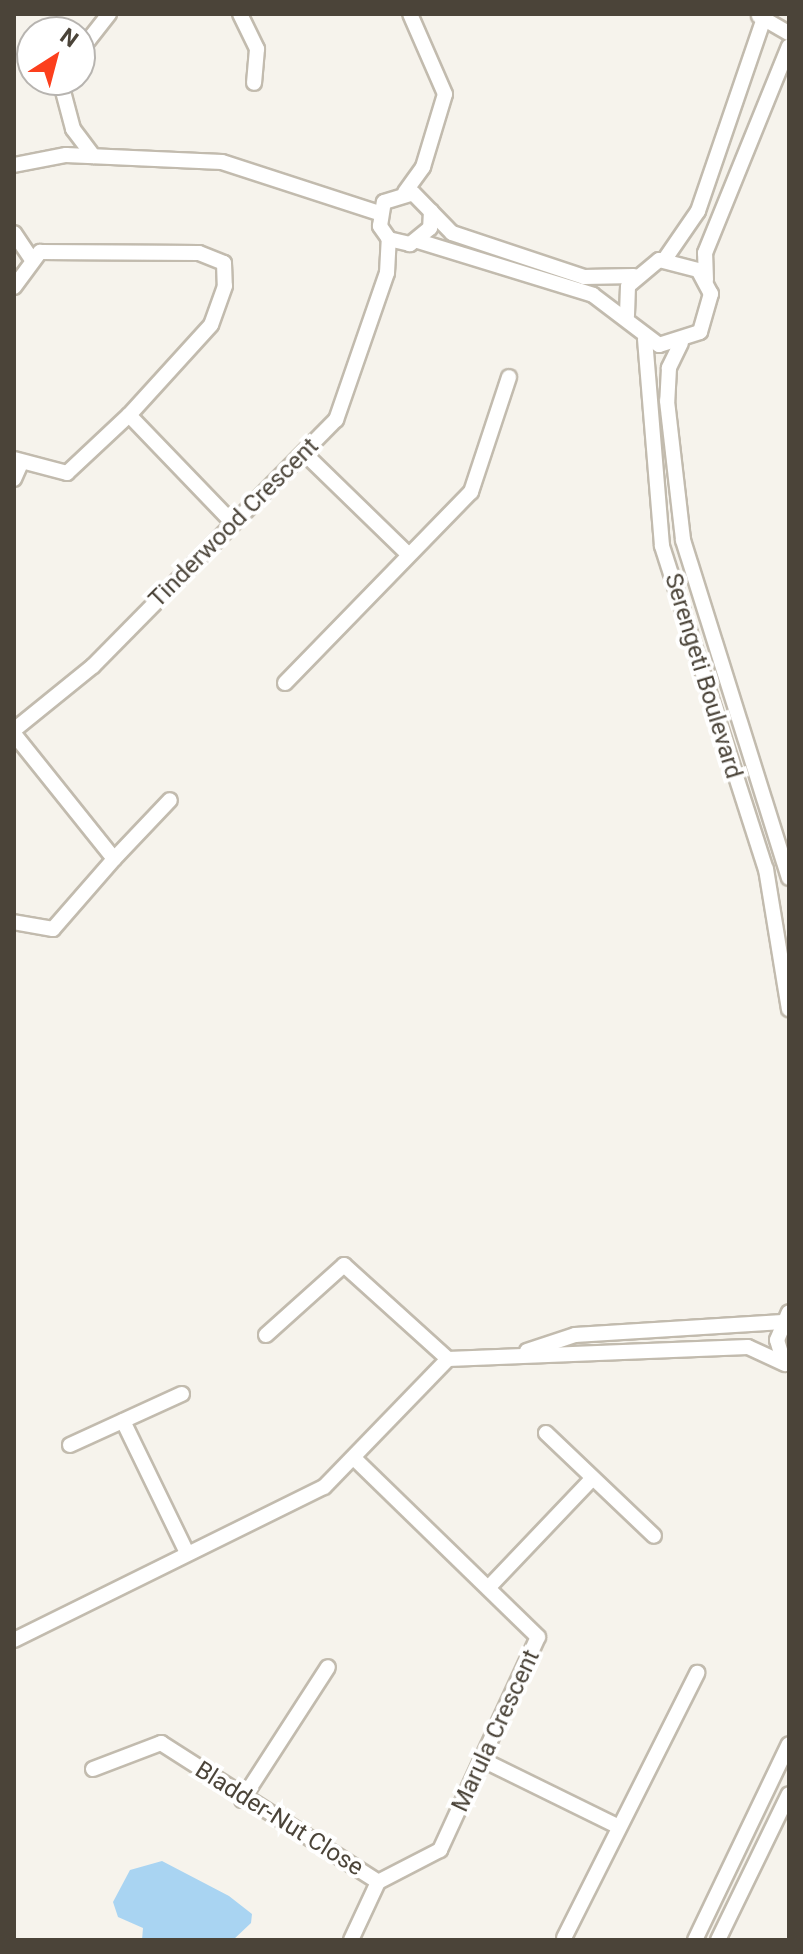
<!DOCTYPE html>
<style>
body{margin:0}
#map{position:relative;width:803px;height:1954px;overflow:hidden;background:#f6f3ec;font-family:Roboto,sans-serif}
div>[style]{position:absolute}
.water>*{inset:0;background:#a9d4f2}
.roads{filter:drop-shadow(2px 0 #c2bbae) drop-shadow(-2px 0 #c2bbae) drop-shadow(0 2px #c2bbae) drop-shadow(0 -2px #c2bbae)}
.street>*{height:14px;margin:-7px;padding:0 7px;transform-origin:7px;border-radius:7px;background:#fff}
span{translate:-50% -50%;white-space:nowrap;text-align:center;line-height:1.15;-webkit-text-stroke:8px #fff;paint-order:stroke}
.street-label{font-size:24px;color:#4b4439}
.frame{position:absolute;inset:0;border:16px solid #4b4439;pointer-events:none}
.north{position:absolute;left:16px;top:16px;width:80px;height:80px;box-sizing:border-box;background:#fff;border:2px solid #b7b4b0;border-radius:50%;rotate:36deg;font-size:22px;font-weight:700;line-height:32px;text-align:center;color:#4b4439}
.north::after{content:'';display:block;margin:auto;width:28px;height:36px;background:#fc3f1d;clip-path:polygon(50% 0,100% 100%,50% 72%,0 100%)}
</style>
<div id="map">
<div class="water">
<div style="clip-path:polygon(162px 1861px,229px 1896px,252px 1914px,251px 1923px,233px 1940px,142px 1940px,143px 1928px,118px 1917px,113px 1902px,130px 1870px)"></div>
</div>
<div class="roads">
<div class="street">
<div style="left:240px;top:14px;width:39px;rotate:64deg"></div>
<div style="left:257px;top:49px;width:34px;rotate:95deg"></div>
<div style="left:759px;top:16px;width:34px;rotate:30deg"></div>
<div style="left:80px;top:51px;width:47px;rotate:-51.9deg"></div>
<div style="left:60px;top:80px;width:51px;rotate:75.1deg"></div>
<div style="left:73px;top:129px;width:34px;rotate:53deg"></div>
<div style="left:14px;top:165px;width:53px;rotate:-10.9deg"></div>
<div style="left:66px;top:155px;width:156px;rotate:2.6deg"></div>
<div style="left:222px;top:162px;width:165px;rotate:18deg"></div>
<div style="left:405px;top:192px;width:31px;rotate:-54deg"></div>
<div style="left:423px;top:167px;width:76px;rotate:-73.2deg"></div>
<div style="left:445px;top:94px;width:87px;rotate:-113.6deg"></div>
<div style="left:431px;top:211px;width:17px;rotate:93deg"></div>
<div style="left:430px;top:228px;width:26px;rotate:141deg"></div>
<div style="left:410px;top:244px;width:22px;rotate:-167deg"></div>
<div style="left:389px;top:239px;width:16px;rotate:-125deg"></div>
<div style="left:380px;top:226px;width:24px;rotate:-81deg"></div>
<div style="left:384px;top:202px;width:30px;rotate:-17deg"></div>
<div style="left:413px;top:193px;width:56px;rotate:45.7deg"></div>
<div style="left:452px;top:233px;width:139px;rotate:18.4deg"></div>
<div style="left:584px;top:277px;width:50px;rotate:-1.1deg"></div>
<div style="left:14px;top:233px;width:29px;rotate:56deg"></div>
<div style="left:418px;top:241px;width:183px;rotate:17.1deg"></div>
<div style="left:593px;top:295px;width:83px;rotate:37.1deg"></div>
<div style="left:659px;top:345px;width:43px;rotate:-17.6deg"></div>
<div style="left:700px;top:332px;width:40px;rotate:-74deg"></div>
<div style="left:711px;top:294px;width:27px;rotate:-118deg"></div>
<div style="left:698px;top:270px;width:40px;rotate:-165.6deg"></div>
<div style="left:659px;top:260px;width:40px;rotate:140deg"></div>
<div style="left:628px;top:286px;width:30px;rotate:92deg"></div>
<div style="left:665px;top:259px;width:58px;rotate:-55.5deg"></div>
<div style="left:698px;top:211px;width:201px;rotate:-71.1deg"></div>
<div style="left:706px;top:280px;width:27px;rotate:-92deg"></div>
<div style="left:705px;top:253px;width:223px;rotate:-67.9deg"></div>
<div style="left:14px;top:287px;width:44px;rotate:-53.4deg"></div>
<div style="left:40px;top:252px;width:159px;rotate:0.4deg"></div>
<div style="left:199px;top:253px;width:27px;rotate:22deg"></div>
<div style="left:224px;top:263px;width:23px;rotate:88deg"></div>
<div style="left:225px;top:286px;width:41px;rotate:109.7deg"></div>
<div style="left:211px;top:325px;width:122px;rotate:132.3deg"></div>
<div style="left:129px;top:415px;width:150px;rotate:46.1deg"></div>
<div style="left:645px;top:339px;width:208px;rotate:85.3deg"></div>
<div style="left:662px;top:546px;width:339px;rotate:72.2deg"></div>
<div style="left:766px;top:869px;width:142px;rotate:80.7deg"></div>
<div style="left:681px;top:343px;width:28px;rotate:116deg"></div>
<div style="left:669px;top:368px;width:33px;rotate:93deg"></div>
<div style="left:667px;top:401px;width:140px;rotate:83.4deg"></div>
<div style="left:683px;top:540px;width:354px;rotate:72.6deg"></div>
<div style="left:304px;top:453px;width:146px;rotate:44.2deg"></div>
<div style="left:14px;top:459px;width:55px;rotate:14.8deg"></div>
<div style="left:67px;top:473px;width:85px;rotate:-43.1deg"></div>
<div style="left:14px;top:479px;width:17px;rotate:-66deg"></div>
<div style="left:285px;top:683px;width:267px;rotate:-45.8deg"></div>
<div style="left:471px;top:492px;width:121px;rotate:-71.7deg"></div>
<div style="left:14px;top:730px;width:102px;rotate:-39deg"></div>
<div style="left:93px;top:666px;width:346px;rotate:-45.4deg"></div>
<div style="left:336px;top:420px;width:156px;rotate:-70.9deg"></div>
<div style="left:387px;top:273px;width:34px;rotate:-87deg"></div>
<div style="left:14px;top:734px;width:160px;rotate:51.3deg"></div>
<div style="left:114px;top:859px;width:93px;rotate:131.1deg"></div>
<div style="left:53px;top:929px;width:40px;rotate:-170deg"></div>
<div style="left:114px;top:859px;width:81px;rotate:-46.5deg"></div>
<div style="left:266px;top:1335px;width:105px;rotate:-41.9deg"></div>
<div style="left:344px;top:1265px;width:140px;rotate:42.1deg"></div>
<div style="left:527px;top:1351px;width:51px;rotate:-18.4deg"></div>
<div style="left:575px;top:1335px;width:208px;rotate:-3.6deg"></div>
<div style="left:784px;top:1363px;width:24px;rotate:-107deg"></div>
<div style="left:777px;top:1340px;width:30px;rotate:-67deg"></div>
<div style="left:123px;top:1421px;width:147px;rotate:64.1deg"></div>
<div style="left:546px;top:1433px;width:149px;rotate:43.6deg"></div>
<div style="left:70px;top:1445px;width:123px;rotate:-24.5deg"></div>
<div style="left:490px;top:1586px;width:146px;rotate:-46.4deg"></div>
<div style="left:14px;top:1640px;width:346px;rotate:-26.3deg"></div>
<div style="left:324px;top:1487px;width:178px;rotate:-45.9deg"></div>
<div style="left:448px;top:1359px;width:300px;rotate:-2.3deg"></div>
<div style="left:748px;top:1347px;width:41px;rotate:24.7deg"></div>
<div style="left:483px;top:1760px;width:147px;rotate:26.2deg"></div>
<div style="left:93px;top:1769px;width:73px;rotate:-20.9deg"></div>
<div style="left:161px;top:1743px;width:258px;rotate:32.6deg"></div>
<div style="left:242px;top:1800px;width:158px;rotate:-57.1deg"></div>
<div style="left:564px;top:1938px;width:297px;rotate:-63.3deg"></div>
<div style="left:351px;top:1940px;width:64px;rotate:-65deg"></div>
<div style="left:378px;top:1882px;width:70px;rotate:-27.3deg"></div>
<div style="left:440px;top:1850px;width:234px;rotate:-65.3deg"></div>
<div style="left:538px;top:1637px;width:257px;rotate:-135.8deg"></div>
<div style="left:695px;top:1940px;width:217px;rotate:-64.4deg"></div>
<div style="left:718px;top:1940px;width:162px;rotate:-64.1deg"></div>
</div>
</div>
<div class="street-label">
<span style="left:234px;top:523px;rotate:-45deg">Tinderwood Crescent</span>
<span style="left:703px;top:676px;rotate:73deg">Serengeti Boulevard</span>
<span style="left:496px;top:1731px;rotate:-65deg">Marula Crescent</span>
<span style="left:279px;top:1819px;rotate:32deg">Bladder-Nut Close</span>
</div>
<div class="frame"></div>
<div class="north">N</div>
</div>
